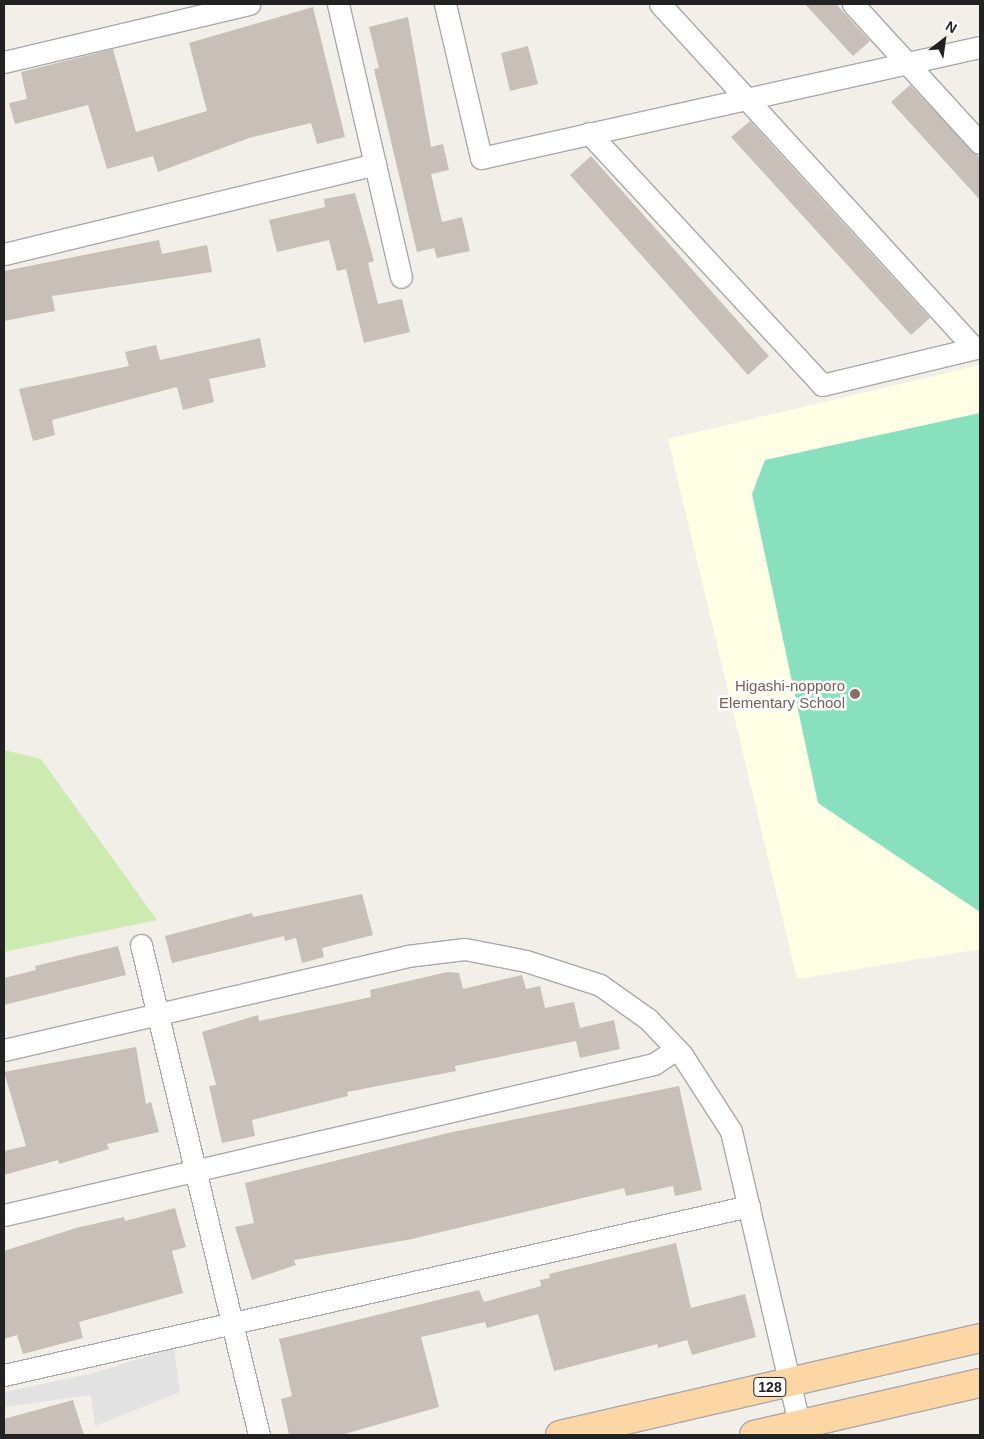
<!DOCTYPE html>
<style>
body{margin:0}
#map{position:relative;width:984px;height:1439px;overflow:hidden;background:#f2efe9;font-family:Helvetica,sans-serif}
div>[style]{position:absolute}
.education>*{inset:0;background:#ffffe5}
.grass>*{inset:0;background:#cdebb0}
.pitch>*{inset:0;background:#88e0be}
.parking>*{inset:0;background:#e2e2e2}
.building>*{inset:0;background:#c7bfb8}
.roads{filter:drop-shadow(1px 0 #a9a9a9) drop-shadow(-1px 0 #a9a9a9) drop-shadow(0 1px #a9a9a9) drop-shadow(0 -1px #a9a9a9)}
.street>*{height:21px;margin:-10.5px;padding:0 10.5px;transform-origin:10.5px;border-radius:10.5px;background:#fff}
.primary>*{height:28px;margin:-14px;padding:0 14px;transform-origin:14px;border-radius:14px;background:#fcd6a4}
.dots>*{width:14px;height:14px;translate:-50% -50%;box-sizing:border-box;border:2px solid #fff;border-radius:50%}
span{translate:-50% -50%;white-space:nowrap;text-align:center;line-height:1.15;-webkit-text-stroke:5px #fff;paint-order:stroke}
.shield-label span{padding:1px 4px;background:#fff;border:1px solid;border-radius:4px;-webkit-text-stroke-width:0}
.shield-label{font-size:14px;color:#222;font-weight:700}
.education-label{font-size:15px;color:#785e54}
.right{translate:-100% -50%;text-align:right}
.frame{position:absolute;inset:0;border:5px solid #222;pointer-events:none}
.north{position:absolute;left:919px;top:15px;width:50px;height:50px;-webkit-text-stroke:4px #fff;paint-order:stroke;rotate:30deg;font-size:14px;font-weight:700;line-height:20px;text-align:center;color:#222}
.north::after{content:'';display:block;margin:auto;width:18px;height:22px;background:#222;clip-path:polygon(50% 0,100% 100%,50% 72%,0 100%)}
</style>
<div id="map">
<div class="education">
<div style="clip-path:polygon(980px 365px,980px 949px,797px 979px,668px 439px)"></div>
</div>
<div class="grass">
<div style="clip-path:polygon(4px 750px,41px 759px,157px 920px,4px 952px)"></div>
</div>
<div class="pitch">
<div style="clip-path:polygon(980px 413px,980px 912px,818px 803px,752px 494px,765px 460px)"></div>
</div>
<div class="parking">
<div style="clip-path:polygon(174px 1348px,180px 1392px,95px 1426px,91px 1395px,4px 1407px,4px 1392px,90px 1374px)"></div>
</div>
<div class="building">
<div style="clip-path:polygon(805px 4px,836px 4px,870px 41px,853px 56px)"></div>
<div style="clip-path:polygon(313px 7px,345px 137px,317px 144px,311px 123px,249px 138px,158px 172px,153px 156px,107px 169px,88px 105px,15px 124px,9px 103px,27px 99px,21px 72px,113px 49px,136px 132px,207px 111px,189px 43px)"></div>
<div style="clip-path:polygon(408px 17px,431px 147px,443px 144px,449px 170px,431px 174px,442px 222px,462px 217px,470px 251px,437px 258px,434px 248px,417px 252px,374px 69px,379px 68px,369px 27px)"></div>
<div style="clip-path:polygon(528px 46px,538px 84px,510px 91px,501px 53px)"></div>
<div style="clip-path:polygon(910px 85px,980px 158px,980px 200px,891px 102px)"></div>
<div style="clip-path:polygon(750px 121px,930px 318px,911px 335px,731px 137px)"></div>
<div style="clip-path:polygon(591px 156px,769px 356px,748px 375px,570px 175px)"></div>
<div style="clip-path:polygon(355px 193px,374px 261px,368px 263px,378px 304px,402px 299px,410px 332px,364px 343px,346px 269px,337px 271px,329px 240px,277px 252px,269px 220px,325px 207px,324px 199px)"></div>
<div style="clip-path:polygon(159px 240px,162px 254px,207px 245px,212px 272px,52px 296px,55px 311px,4px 321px,4px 271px)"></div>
<div style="clip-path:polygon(260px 338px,266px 367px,209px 379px,214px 402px,183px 410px,177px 387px,52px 420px,55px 435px,33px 441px,19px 389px,129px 366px,125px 352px,156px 345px,160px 360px)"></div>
<div style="clip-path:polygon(362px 894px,373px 935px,322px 948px,324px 957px,302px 963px,296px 938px,285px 941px,284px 936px,172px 963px,165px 936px,252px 913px,253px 917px)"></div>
<div style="clip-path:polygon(118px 946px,126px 975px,4px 1005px,4px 978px,36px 970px,35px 966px)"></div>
<div style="clip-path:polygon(447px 972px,459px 973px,463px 989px,522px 975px,526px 989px,540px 986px,545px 1008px,574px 1002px,580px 1028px,614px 1020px,620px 1049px,580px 1058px,576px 1041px,455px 1066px,456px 1071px,347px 1092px,348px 1096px,252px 1120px,255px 1136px,222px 1143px,209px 1086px,216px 1085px,202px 1032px,258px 1015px,259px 1021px,371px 997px,370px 990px)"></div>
<div style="clip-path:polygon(136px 1047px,146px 1104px,151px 1102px,159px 1132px,107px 1144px,109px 1149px,59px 1164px,58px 1160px,4px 1175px,4px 1151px,26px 1146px,4px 1072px)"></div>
<div style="clip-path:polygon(679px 1086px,702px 1190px,675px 1196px,673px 1186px,626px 1196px,624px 1188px,412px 1239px,294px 1260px,296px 1265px,252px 1280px,235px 1227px,254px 1223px,245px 1183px,448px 1133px)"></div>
<div style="clip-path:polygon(175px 1208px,186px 1247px,172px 1251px,183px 1293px,79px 1322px,83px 1338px,23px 1354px,17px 1335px,4px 1339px,4px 1251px,76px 1228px,124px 1217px,125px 1221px)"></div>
<div style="clip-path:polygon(676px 1243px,691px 1308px,745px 1294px,756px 1337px,692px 1355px,687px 1340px,658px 1348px,657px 1344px,554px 1371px,538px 1314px,487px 1328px,485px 1322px,421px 1337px,439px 1407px,341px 1435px,289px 1435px,281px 1399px,292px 1396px,279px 1339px,479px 1290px,484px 1302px,541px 1286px,540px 1280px,550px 1278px,549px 1274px)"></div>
<div style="clip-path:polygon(73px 1400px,84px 1435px,4px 1435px,4px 1419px)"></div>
</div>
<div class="roads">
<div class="street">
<div style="left:338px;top:4px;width:280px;rotate:77deg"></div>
<div style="left:445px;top:4px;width:158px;rotate:76.8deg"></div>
<div style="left:481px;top:158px;width:511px;rotate:-12.54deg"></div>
<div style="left:660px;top:4px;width:466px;rotate:47.6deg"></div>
<div style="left:853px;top:4px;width:188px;rotate:47.6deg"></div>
<div style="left:4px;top:62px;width:252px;rotate:-13.3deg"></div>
<div style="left:589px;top:133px;width:343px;rotate:47.2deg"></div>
<div style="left:822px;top:385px;width:163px;rotate:-13.5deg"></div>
<div style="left:4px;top:254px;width:382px;rotate:-13.6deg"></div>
<div style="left:141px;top:945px;width:504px;rotate:76.46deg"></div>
<div style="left:4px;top:1050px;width:414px;rotate:-13.1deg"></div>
<div style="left:407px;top:956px;width:58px;rotate:-6.9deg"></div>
<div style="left:465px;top:949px;width:62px;rotate:11.1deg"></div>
<div style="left:526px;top:961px;width:78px;rotate:18deg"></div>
<div style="left:600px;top:985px;width:59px;rotate:35.3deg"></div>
<div style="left:648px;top:1019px;width:50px;rotate:46.6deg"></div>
<div style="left:682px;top:1055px;width:90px;rotate:57.2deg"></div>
<div style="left:731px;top:1131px;width:312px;rotate:76.9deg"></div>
<div style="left:4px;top:1215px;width:667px;rotate:-13.08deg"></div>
<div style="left:654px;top:1064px;width:27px;rotate:-34deg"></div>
<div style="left:4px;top:1375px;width:764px;rotate:-12.78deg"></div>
</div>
<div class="primary">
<div style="left:560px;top:1435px;width:431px;rotate:-13deg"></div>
<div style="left:754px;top:1435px;width:232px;rotate:-13deg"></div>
</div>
</div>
<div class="dots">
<div style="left:855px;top:694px;background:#8d6e63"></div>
</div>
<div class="shield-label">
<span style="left:770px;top:1387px">128</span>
</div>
<div class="education-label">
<span class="right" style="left:845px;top:694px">Higashi-nopporo<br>Elementary School</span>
</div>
<div class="frame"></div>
<div class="north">N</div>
</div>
